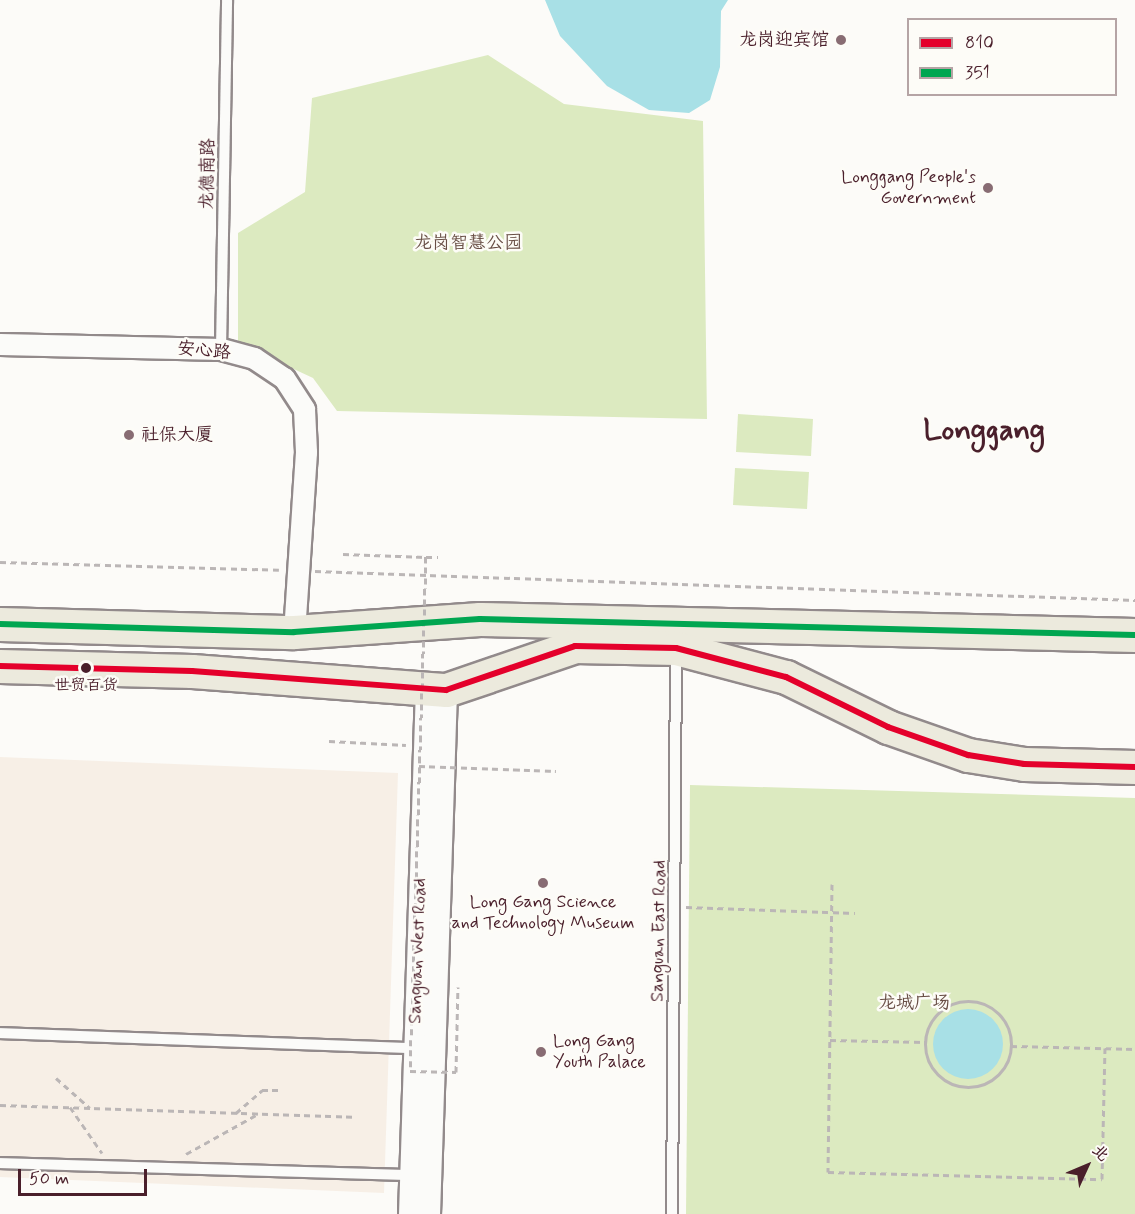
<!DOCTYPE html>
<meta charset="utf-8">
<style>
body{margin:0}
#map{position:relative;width:1135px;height:1214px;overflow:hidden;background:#fcfbf8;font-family:Mynerve,"LXGW WenKai TC",sans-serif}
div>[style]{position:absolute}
.built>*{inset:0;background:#f7efe6}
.green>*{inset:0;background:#dceac0}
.water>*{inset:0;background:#a8e0e6}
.round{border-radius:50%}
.path>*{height:3px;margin-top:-1.5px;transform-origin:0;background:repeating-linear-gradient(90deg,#bbb6b6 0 6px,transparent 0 10.5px)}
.path>.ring{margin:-1.5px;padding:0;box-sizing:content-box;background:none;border:3px solid #bbb6b6;border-radius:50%}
.roads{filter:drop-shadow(2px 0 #928a8b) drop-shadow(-2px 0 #928a8b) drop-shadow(0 2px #928a8b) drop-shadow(0 -2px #928a8b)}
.lane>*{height:10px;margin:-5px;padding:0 5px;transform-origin:5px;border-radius:5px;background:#fbfbf9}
.street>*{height:21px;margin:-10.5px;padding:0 10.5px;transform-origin:10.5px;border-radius:10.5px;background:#fbfbf9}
.primary>*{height:33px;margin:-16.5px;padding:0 16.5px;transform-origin:16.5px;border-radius:16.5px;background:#eceadd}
.path-bridge>*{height:3px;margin-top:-1.5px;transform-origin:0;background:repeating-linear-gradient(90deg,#bbb6b6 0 6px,transparent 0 10.5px)}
.bus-1>*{height:6px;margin:-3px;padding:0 3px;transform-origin:3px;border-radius:3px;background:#e4002b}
.bus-2>*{height:6px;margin:-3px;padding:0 3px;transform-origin:3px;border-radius:3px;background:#00a651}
.dots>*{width:16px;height:16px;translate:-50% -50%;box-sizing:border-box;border:3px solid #fdfcf7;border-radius:50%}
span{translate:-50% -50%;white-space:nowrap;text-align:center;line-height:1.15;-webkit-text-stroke:5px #fdfcf7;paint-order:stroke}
.bus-label{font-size:16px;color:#4a1f2b}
.poi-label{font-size:18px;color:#4a1f2b}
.right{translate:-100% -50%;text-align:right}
.left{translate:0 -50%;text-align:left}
.street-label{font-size:18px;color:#4a1f2b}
.park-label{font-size:18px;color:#684e45}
.town-label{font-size:30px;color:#4a1f2b;font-weight:700}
.legend{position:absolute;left:907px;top:18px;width:210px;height:78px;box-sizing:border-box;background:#fdfcf7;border:2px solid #b5a4a5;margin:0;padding:8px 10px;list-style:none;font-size:18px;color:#4a1f2b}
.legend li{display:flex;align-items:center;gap:12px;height:30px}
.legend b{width:30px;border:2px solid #b5a4a5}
.north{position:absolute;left:1057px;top:1136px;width:60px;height:60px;-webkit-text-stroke:4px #fdfcf7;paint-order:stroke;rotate:46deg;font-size:16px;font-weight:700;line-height:24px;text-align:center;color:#4a1f2b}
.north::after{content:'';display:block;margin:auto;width:21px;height:27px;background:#4a1f2b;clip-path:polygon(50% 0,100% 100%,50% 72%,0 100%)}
.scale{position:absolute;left:18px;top:1169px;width:129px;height:27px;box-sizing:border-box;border:3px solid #4a1f2b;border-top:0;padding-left:8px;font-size:18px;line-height:21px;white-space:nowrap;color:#4a1f2b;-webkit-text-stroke:4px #fdfcf7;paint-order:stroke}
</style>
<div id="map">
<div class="built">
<div style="clip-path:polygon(0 757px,398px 773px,384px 1193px,0 1177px)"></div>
</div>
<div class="green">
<div style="clip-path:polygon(488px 55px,564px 104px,703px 121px,707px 419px,337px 411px,313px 378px,238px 343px,238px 233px,305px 192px,312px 98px)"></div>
<div style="clip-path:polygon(738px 414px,813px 419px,811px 456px,736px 452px)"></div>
<div style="clip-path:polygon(735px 468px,809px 472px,807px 509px,733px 505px)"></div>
<div style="clip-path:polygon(690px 785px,1135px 798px,1135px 1214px,686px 1214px)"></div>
</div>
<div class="water">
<div style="clip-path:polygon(545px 0,728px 0,721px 11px,720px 67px,710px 100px,689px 113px,649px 110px,607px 86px,560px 36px)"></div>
<div class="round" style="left:933px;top:1009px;width:70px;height:70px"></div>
</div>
<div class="path">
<div style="left:426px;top:557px;width:12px"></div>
<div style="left:0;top:562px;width:279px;rotate:1.6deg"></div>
<div style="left:315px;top:571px;width:821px;rotate:2.03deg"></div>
<div style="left:329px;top:741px;width:77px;rotate:3deg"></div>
<div style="left:832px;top:884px;width:288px;rotate:90.8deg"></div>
<div style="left:828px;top:1172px;width:274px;rotate:1.5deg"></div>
<div style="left:1102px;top:1179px;width:131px;rotate:-88.7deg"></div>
<div style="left:686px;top:907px;width:169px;rotate:2deg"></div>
<div class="ring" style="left:925px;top:1001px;width:83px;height:83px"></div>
<div style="left:830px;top:1040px;width:95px;rotate:1.2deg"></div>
<div style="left:1011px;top:1046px;width:124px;rotate:1.4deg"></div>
<div style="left:56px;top:1078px;width:45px;rotate:41.4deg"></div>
<div style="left:0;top:1105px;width:353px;rotate:1.9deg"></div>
<div style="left:70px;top:1107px;width:56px;rotate:55.2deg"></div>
<div style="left:236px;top:1113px;width:35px;rotate:-41deg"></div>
<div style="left:262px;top:1090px;width:20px"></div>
<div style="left:186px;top:1154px;width:80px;rotate:-29.1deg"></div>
</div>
<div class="roads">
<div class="lane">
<div style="left:221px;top:349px;width:349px;rotate:-89deg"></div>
<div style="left:0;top:1033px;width:416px;rotate:2.1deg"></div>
<div style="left:0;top:1163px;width:410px;rotate:1.7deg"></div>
<div style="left:672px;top:1214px;width:563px;rotate:-89.59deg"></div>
</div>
<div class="street">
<div style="left:0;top:344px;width:221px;rotate:1.3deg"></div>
<div style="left:221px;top:349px;width:34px;rotate:15deg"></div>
<div style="left:254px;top:358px;width:36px;rotate:34deg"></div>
<div style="left:284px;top:378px;width:37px;rotate:57deg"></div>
<div style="left:304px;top:409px;width:43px;rotate:87.3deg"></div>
<div style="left:306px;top:452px;width:180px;rotate:93.8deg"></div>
<div style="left:409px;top:1214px;width:525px;rotate:-88.15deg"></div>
<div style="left:429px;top:1214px;width:524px;rotate:-88.14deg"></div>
</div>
<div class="primary">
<div style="left:0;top:624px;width:294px;rotate:1.6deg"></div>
<div style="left:294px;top:632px;width:186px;rotate:-4deg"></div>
<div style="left:480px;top:619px;width:655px;rotate:1.4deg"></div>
<div style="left:0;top:666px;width:192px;rotate:1.5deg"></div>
<div style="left:192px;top:671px;width:255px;rotate:4.3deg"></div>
<div style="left:446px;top:690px;width:136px;rotate:-18.8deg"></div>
<div style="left:575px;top:646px;width:101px;rotate:1.1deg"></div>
<div style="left:676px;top:648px;width:114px;rotate:14.8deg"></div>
<div style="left:786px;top:677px;width:114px;rotate:26.1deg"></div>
<div style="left:888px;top:727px;width:85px;rotate:19.3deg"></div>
<div style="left:968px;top:755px;width:57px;rotate:9.1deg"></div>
<div style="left:1024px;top:764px;width:111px;rotate:1.5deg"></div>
</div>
</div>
<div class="path-bridge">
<div style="left:343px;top:554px;width:83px;rotate:2.1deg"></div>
<div style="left:426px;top:557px;width:514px;rotate:91.78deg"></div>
<div style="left:410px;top:1071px;width:46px;rotate:1.2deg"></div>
<div style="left:456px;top:1072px;width:85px;rotate:-88.7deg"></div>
<div style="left:419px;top:766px;width:137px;rotate:2.1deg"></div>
</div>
<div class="bus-1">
<div style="left:0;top:666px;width:192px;rotate:1.5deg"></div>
<div style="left:192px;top:671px;width:255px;rotate:4.3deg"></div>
<div style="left:446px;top:690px;width:136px;rotate:-18.8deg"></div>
<div style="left:575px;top:646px;width:101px;rotate:1.1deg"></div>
<div style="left:676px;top:648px;width:114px;rotate:14.8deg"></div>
<div style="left:786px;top:677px;width:114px;rotate:26.1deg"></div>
<div style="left:888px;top:727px;width:85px;rotate:19.3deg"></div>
<div style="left:968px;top:755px;width:57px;rotate:9.1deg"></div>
<div style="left:1024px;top:764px;width:111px;rotate:1.5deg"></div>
</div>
<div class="bus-2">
<div style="left:0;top:624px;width:294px;rotate:1.6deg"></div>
<div style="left:294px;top:632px;width:186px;rotate:-4deg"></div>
<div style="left:480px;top:619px;width:655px;rotate:1.4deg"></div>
</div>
<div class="dots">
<div style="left:841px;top:40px;background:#886c73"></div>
<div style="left:988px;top:188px;background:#886c73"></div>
<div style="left:129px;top:435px;background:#886c73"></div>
<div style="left:86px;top:668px;background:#4a1f2b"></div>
<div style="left:543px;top:883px;background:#886c73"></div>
<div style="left:541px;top:1052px;background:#886c73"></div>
</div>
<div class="bus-label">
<span style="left:86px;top:686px">世贸百货</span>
</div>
<div class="poi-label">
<span class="right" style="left:829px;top:40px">龙岗迎宾馆</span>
<span class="right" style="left:976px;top:188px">Longgang People's<br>Government</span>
<span class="left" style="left:141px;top:435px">社保大厦</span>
<span style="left:543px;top:913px">Long Gang Science<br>and Technology Museum</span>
<span class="left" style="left:553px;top:1052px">Long Gang<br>Youth Palace</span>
</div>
<div class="street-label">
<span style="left:208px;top:174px;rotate:-89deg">龙德南路</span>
<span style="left:204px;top:351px;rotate:5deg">安心路</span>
<span style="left:659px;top:931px;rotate:-89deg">Sanguan East Road</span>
<span style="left:418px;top:951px;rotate:-88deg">Sanguan West Road</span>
</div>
<div class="park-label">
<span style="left:468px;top:243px">龙岗智慧公园</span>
<span style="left:914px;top:1003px">龙城广场</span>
</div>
<div class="town-label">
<span style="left:984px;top:431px">Longgang</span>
</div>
<ul class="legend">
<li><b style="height:8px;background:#e4002b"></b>810</li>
<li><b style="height:8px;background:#00a651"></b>351</li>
</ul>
<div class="north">北</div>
<div class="scale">50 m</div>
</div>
